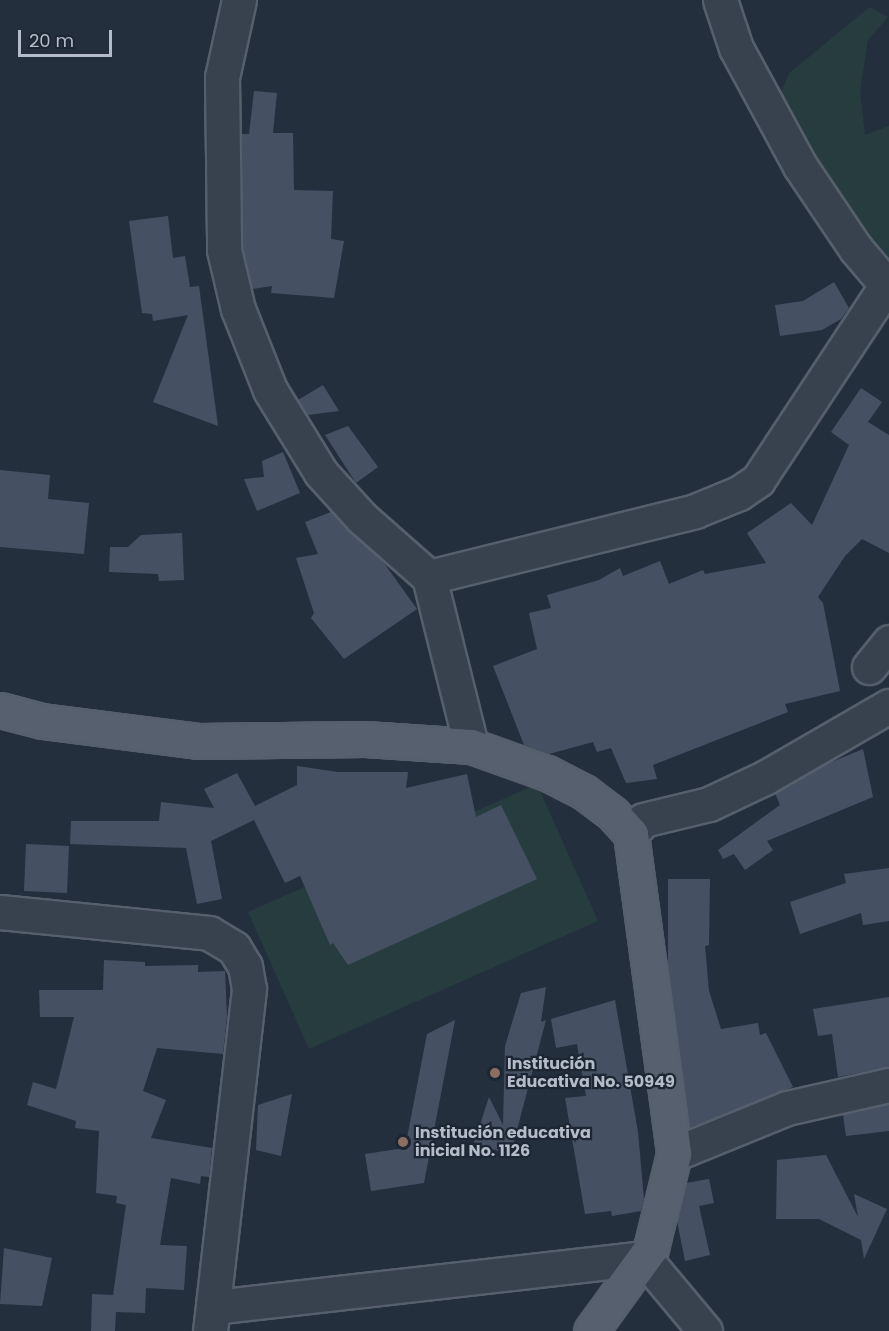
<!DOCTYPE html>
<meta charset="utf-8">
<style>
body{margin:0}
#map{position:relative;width:889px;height:1331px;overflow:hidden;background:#242f3e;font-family:Poppins,sans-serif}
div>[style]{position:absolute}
.green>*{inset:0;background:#263c3f}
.building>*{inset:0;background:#455162}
.roads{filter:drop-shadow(2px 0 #565f6c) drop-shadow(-2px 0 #565f6c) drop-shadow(0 2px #565f6c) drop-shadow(0 -2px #565f6c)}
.minor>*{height:33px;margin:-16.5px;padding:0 16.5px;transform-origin:16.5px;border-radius:16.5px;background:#38414e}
.major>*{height:33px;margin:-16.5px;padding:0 16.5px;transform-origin:16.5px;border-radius:16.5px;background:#56606e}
.dots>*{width:16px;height:16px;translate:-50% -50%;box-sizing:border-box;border:3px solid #1d2633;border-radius:50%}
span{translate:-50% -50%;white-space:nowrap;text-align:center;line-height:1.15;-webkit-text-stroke:4.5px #1d2633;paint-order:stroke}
.poi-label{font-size:16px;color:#b4bcc9;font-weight:700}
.left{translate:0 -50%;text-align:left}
.scale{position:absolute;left:18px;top:30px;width:94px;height:27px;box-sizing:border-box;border:3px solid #b4bcc9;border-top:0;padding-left:8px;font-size:18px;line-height:21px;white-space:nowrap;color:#b4bcc9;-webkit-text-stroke:4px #1d2633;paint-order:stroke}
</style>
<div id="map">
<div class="green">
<div style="clip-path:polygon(870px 7px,888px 17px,868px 40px,860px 92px,865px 135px,889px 126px,889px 263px,875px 251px,811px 168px,780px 94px,789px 73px)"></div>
<div style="clip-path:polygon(537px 784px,598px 921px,309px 1049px,248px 912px)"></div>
</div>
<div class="building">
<div style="clip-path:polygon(254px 91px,277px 93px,273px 133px,293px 133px,294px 190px,333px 191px,331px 239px,344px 241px,334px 298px,271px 293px,272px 286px,252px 289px,243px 248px,241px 134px,249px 134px)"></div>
<div style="clip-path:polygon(168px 216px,173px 258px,185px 256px,190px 287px,199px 286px,218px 426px,153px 402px,188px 315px,153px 321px,152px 314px,142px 313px,129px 221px)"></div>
<div style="clip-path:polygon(834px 282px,849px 308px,841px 319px,822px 330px,780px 336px,775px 305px,803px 301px)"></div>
<div style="clip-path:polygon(323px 385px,339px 411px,308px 415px,298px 400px)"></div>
<div style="clip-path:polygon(861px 388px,882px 402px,868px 422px,889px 435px,889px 553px,862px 539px,845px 556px,818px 597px,823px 603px,840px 691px,785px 704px,788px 712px,653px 765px,657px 779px,626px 783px,611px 748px,597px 752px,593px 742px,549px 754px,524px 745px,493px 666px,537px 649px,529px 613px,551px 608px,547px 595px,599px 580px,620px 568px,623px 576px,660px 561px,669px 584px,703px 570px,705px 574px,766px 563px,747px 533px,791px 503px,812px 525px,849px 445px,831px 432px)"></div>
<div style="clip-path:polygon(348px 426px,378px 467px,356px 483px,325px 435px)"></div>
<div style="clip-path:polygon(283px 452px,300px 493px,257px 511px,244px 479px,264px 477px,262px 461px)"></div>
<div style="clip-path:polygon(0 470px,50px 475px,48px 499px,89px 503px,84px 554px,0 547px)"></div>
<div style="clip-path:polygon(331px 512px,384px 563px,417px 609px,344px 659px,311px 618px,314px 613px,296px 558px,318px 554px,305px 522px)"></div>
<div style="clip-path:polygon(182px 533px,184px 580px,159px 581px,158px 574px,109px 572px,110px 547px,128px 547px,141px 535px)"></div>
<div style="clip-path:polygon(863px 749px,873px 797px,767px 841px,773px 850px,745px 870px,734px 854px,723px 859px,718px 850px,780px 805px,775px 793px,822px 766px)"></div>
<div style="clip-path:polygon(297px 766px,338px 772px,408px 772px,406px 788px,467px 774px,476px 817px,501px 805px,537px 879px,348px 965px,333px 943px,330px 945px,300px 876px,285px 883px,254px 820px,211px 841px,222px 899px,197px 904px,186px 848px,70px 844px,71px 821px,159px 821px,161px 802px,214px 808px,204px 789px,237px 773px,255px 806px,297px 785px)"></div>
<div style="clip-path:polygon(26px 844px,69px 846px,67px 893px,24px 891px)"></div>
<div style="clip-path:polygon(889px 868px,889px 921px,863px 925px,861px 913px,800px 934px,790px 902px,846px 883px,844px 874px)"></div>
<div style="clip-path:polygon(668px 879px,710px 879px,709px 945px,705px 946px,709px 991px,721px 1029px,758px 1023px,760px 1035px,766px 1033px,793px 1087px,689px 1128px,668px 971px)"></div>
<div style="clip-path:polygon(104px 960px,145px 962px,145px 966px,198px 965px,198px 972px,225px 971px,227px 1016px,223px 1054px,157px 1048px,143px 1091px,166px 1100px,151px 1138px,212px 1148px,209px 1177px,201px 1176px,200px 1184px,171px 1178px,160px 1245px,187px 1246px,184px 1290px,146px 1288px,145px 1313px,116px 1312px,115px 1331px,91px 1331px,92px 1294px,113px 1295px,126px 1205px,116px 1203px,117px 1196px,96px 1193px,99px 1131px,75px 1128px,76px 1121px,27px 1105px,33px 1082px,56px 1089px,74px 1017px,40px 1017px,39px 990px,103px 990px)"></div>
<div style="clip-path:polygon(546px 987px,541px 1022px,546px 1020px,513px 1145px,520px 1158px,474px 1143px,489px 1097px,503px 1125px,505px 1046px,521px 993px)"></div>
<div style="clip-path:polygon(889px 997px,889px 1067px,838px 1077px,832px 1034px,818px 1036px,813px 1009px)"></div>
<div style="clip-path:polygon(615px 1000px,638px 1132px,644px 1199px,641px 1211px,612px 1216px,611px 1211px,585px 1214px,565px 1098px,586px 1096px,577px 1044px,556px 1048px,551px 1019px)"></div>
<div style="clip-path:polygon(455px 1020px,424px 1183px,371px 1191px,365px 1154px,405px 1148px,427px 1034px)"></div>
<div style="clip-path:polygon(292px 1094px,281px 1156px,256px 1150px,258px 1105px)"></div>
<div style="clip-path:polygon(889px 1104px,889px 1131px,846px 1136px,843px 1115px)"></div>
<div style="clip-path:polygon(826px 1155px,858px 1217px,854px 1194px,887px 1209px,864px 1259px,861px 1240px,819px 1219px,776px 1219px,777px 1160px)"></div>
<div style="clip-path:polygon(709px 1179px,714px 1203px,699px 1206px,710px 1255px,685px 1261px,677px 1221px,686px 1183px)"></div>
<div style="clip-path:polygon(4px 1248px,52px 1258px,42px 1306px,0 1304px)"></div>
</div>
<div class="roads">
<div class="minor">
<div style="left:239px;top:0;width:79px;rotate:102.4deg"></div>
<div style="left:222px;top:77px;width:173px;rotate:89.3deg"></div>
<div style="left:224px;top:250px;width:61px;rotate:76.7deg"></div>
<div style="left:238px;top:309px;width:87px;rotate:68.4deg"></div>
<div style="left:270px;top:390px;width:97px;rotate:58.4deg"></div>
<div style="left:321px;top:473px;width:61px;rotate:47.7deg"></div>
<div style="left:362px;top:518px;width:89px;rotate:41.4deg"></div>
<div style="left:429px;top:577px;width:174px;rotate:76deg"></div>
<div style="left:720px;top:0;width:51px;rotate:71.6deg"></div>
<div style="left:736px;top:48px;width:134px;rotate:61.5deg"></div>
<div style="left:800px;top:166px;width:100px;rotate:56deg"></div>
<div style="left:856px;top:249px;width:51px;rotate:49.8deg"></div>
<div style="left:429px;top:577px;width:274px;rotate:-13.9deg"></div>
<div style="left:695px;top:511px;width:48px;rotate:-22.2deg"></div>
<div style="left:739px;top:493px;width:23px;rotate:-34deg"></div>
<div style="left:758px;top:480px;width:238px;rotate:-56.6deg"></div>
<div style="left:869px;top:667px;width:32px;rotate:-51deg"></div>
<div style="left:631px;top:834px;width:18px;rotate:-49deg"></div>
<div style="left:643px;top:820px;width:68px;rotate:-13.6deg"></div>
<div style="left:709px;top:804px;width:63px;rotate:-25.3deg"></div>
<div style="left:766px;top:777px;width:142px;rotate:-30deg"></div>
<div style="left:0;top:912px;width:210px;rotate:5.7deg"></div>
<div style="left:209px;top:933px;width:29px;rotate:31deg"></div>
<div style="left:234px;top:948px;width:21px;rotate:59deg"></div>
<div style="left:245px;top:966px;width:23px;rotate:80deg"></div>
<div style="left:249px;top:989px;width:344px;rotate:96.5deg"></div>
<div style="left:674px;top:1154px;width:122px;rotate:-22.2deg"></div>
<div style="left:787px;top:1108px;width:105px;rotate:-12.7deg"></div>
<div style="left:214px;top:1307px;width:433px;rotate:-6.5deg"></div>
<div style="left:644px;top:1258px;width:95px;rotate:50.1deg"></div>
</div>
<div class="major">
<div style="left:0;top:710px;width:43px;rotate:14.7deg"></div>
<div style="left:42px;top:721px;width:157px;rotate:7.3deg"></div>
<div style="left:198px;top:741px;width:167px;rotate:-0.7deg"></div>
<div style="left:365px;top:739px;width:106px;rotate:3.8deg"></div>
<div style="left:471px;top:746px;width:81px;rotate:19.6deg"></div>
<div style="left:547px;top:773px;width:42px;rotate:27.2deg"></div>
<div style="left:584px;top:792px;width:36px;rotate:37deg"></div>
<div style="left:613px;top:814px;width:27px;rotate:48deg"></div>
<div style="left:631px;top:834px;width:323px;rotate:82.3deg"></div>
<div style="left:674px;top:1154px;width:97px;rotate:103.7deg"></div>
<div style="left:651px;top:1248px;width:102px;rotate:125.9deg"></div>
</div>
</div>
<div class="dots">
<div style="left:495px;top:1073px;background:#8d6e63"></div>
<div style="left:403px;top:1142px;background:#8d6e63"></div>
</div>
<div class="poi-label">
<span class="left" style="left:507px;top:1073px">Institución<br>Educativa No. 50949</span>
<span class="left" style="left:415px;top:1142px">Institución educativa<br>inicial No. 1126</span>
</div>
<div class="scale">20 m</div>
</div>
